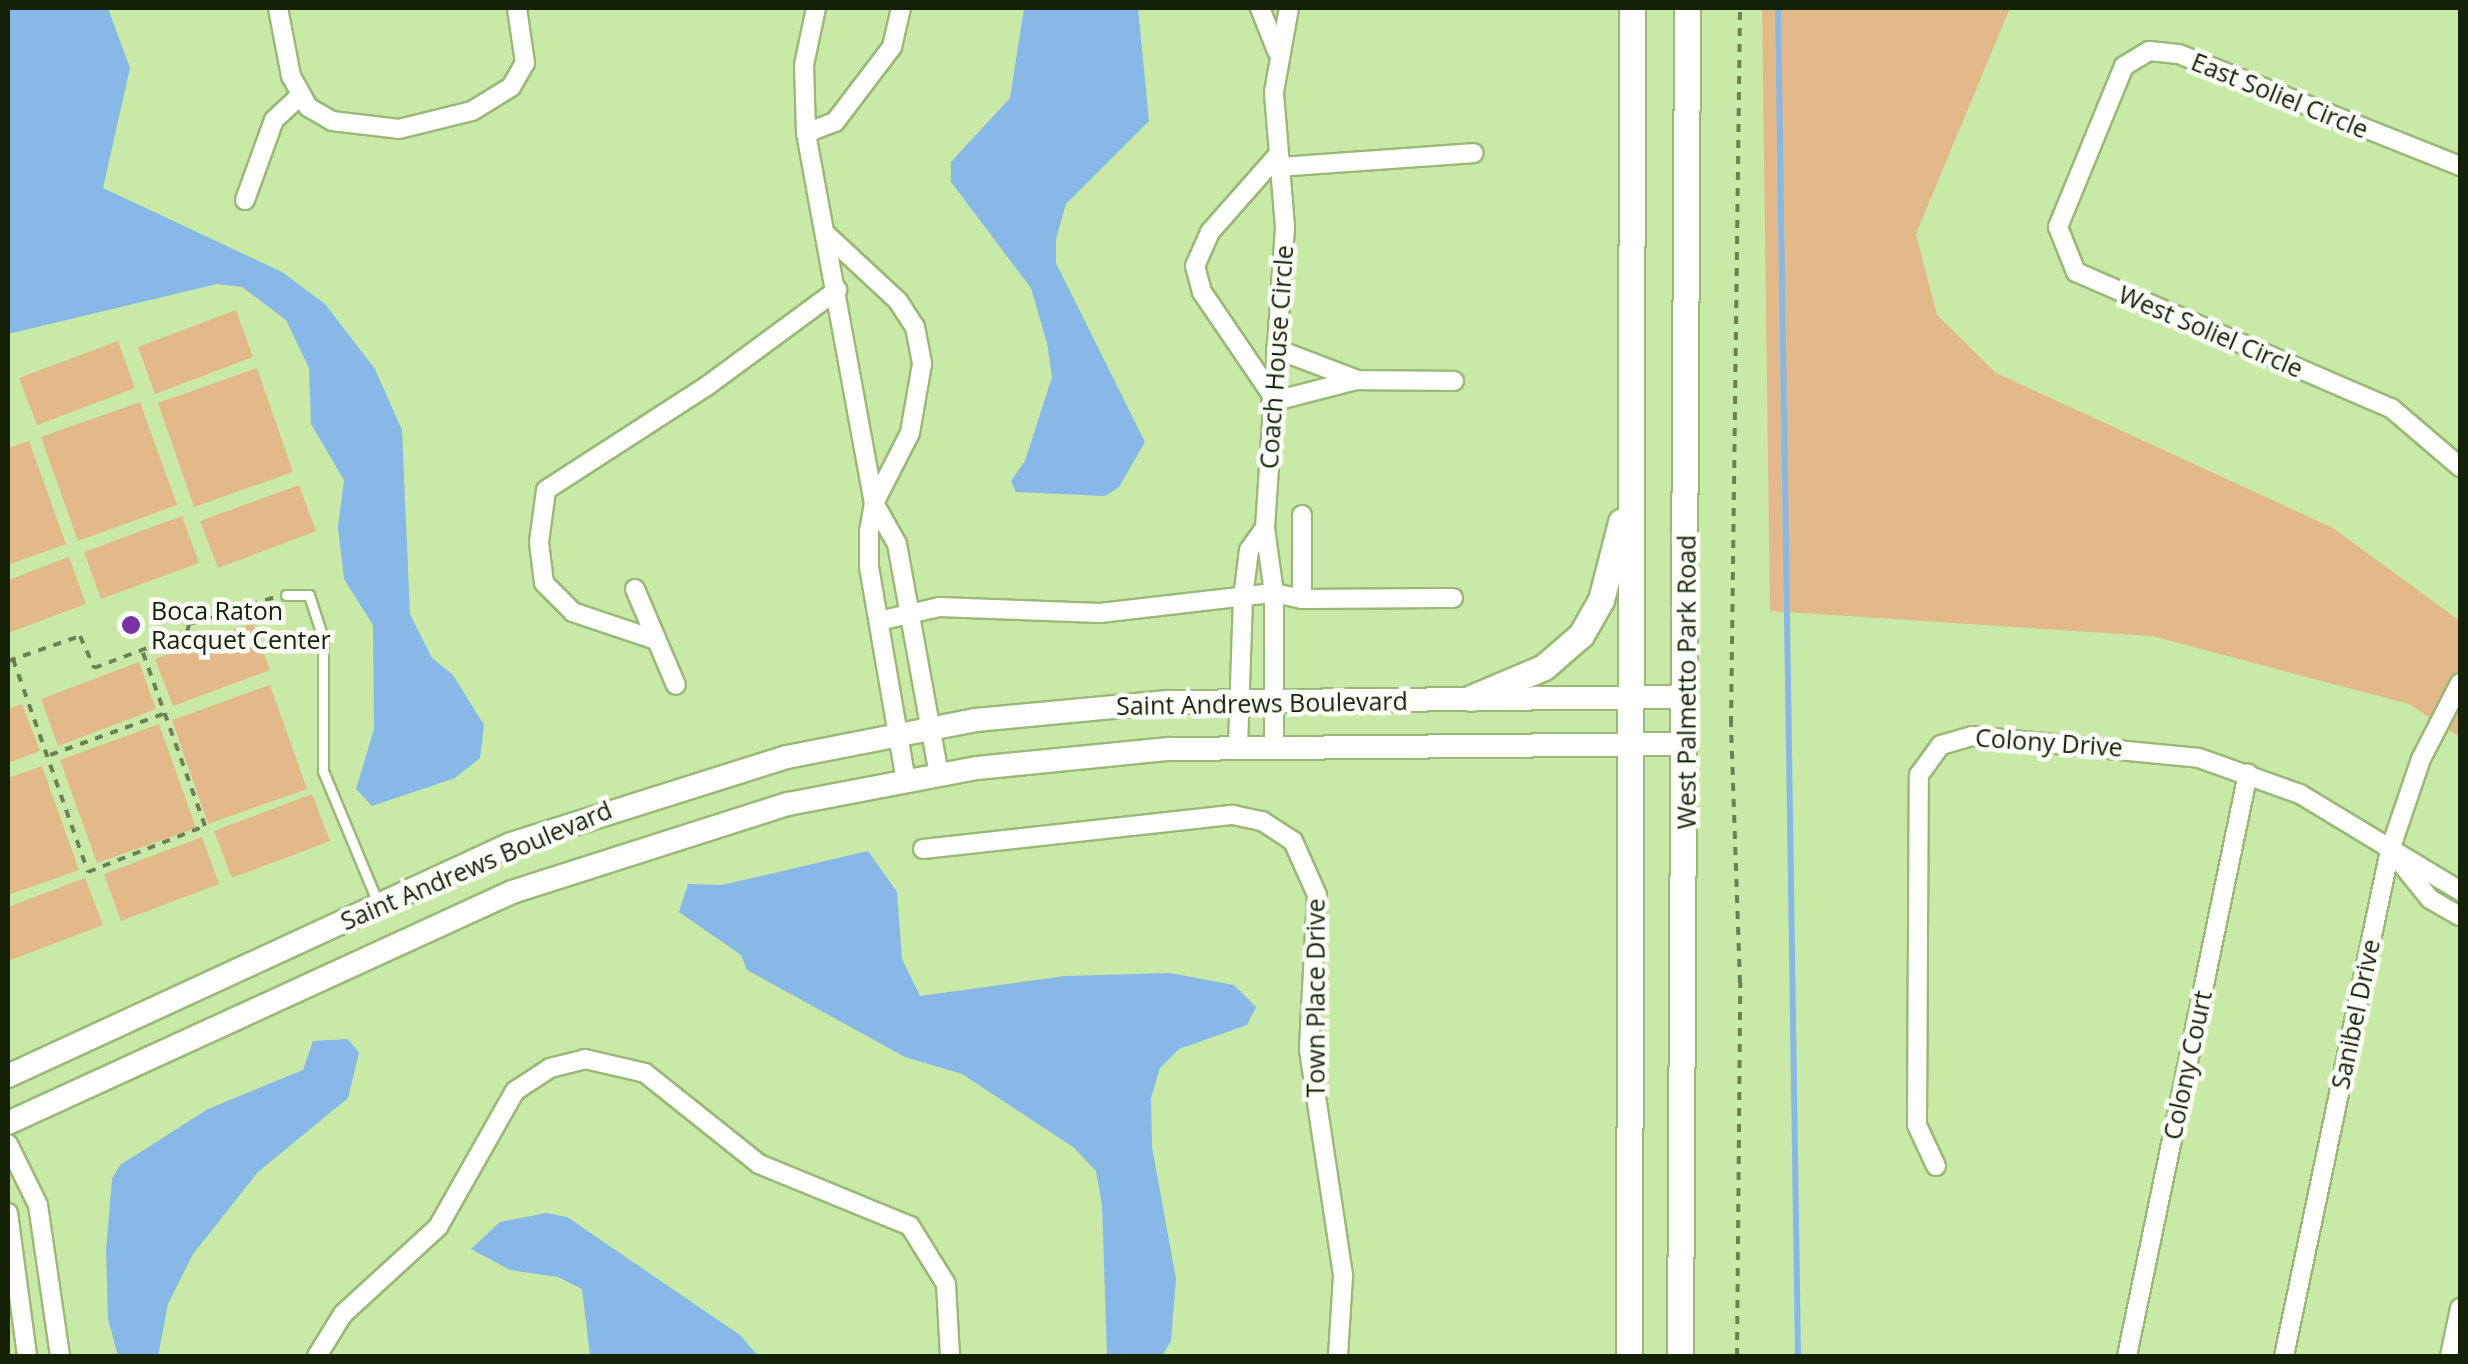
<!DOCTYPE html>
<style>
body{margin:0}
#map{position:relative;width:2468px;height:1364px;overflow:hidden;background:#c9eaa6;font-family:"Open Sans",sans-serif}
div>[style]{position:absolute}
.green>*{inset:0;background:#e3b98a}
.water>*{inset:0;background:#87b8e8}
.stream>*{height:6px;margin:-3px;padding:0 3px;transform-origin:3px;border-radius:3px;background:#87b8e8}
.path>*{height:4px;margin-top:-2px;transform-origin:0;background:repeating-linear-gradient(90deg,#6b8153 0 8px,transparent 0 16px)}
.roads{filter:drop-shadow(2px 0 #9ab977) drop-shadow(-2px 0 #9ab977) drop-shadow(0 2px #9ab977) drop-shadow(0 -2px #9ab977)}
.lane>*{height:9px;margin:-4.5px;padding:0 4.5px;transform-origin:4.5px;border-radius:4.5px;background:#fff}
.street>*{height:18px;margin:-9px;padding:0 9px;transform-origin:9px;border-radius:9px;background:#fff}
.secondary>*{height:22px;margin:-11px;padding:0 11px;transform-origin:11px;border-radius:11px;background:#fff}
.primary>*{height:25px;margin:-12.5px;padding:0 12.5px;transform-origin:12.5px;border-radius:12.5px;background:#fff}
.dots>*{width:28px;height:28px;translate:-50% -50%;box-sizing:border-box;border:5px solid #fbfff8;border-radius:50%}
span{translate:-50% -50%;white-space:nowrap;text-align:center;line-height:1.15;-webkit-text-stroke:9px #fbfff8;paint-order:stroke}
.street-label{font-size:25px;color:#152107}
.poi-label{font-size:25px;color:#152107}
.left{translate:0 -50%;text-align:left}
.frame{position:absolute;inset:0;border:10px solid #152107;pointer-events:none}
</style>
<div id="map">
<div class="green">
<div style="clip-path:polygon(1762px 8px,2010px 8px,1916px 234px,1937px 315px,1996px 373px,2333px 528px,2460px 621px,2460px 737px,2409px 704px,2152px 636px,1770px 611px)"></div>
<div style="clip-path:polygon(236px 310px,253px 357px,155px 394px,138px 347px)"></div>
<div style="clip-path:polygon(118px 341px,135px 388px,37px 425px,19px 378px)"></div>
<div style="clip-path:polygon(257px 368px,293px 472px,194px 507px,158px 403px)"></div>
<div style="clip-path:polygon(140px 402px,177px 505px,78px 541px,41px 437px)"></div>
<div style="clip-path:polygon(29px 441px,66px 544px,8px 565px,8px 448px)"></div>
<div style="clip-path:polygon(299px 485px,316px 531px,218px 568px,200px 521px)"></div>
<div style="clip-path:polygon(182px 516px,199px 563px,101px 599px,84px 552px)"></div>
<div style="clip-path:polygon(69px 557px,86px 604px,8px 633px,8px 580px)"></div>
<div style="clip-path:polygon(253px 623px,270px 670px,173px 706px,155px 659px)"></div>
<div style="clip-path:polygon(139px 662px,156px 709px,58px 746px,41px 699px)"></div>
<div style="clip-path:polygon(270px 685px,307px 789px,208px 824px,172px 720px)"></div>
<div style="clip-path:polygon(22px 704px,40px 751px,8px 763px,8px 709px)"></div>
<div style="clip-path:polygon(159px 724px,196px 828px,97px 863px,60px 760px)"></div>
<div style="clip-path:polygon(42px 766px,79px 870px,8px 895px,8px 778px)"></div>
<div style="clip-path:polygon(312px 794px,330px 841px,232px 878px,214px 831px)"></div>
<div style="clip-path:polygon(202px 837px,219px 884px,121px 921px,104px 874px)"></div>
<div style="clip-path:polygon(85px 878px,103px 925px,8px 961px,8px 907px)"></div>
</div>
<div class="water">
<div style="clip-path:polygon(8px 8px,108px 8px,130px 68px,103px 188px,282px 272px,325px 304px,375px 369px,402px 430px,410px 614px,432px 658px,453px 675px,484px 725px,480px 758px,455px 778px,372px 806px,356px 789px,374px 729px,373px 625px,344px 579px,338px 527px,344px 480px,311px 424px,309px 368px,286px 320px,242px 287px,217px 284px,8px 334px)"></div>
<div style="clip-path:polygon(1024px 8px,1138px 8px,1149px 121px,1066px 204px,1056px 239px,1056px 263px,1145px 442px,1119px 487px,1105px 496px,1016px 492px,1011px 481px,1025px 461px,1052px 377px,1047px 343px,1031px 288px,951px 182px,951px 162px,1010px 98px)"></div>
<div style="clip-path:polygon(868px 851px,897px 892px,902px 959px,920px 996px,1065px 976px,1170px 973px,1234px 985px,1256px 1007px,1247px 1025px,1179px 1049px,1160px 1068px,1151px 1098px,1152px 1147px,1176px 1279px,1171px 1341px,1162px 1356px,1107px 1356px,1102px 1205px,1096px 1171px,1073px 1147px,962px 1074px,905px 1057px,747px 970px,741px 955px,679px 912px,688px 884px,722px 885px)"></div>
<div style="clip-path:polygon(348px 1039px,359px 1053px,348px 1098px,258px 1172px,193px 1254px,168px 1304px,158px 1356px,118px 1356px,108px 1319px,106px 1250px,112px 1179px,120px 1165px,208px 1109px,303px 1070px,313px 1041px)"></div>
<div style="clip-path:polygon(546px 1213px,567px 1217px,740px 1335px,758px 1356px,590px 1356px,582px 1289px,558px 1277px,510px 1270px,471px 1249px,500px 1222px)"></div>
</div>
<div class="stream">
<div style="left:1778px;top:8px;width:1348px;rotate:89.15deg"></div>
</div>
<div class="path">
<div style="left:13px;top:659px;width:226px;rotate:70.6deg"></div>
<div style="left:88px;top:872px;width:126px;rotate:-21.5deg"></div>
<div style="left:205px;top:826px;width:187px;rotate:-109.7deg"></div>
<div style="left:8px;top:661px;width:76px;rotate:-19.1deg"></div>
<div style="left:80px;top:636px;width:35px;rotate:66deg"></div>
<div style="left:94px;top:668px;width:99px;rotate:-20.6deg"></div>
<div style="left:187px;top:633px;width:9px;rotate:-77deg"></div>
<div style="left:189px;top:624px;width:90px;rotate:-17.4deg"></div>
<div style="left:50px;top:755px;width:120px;rotate:-19.9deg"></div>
<div style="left:1737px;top:1356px;width:373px;rotate:-89.5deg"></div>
<div style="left:1740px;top:983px;width:259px;rotate:-92deg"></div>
<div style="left:1731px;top:724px;width:716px;rotate:-89.28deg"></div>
</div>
<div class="roads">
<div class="lane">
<div style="left:286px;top:595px;width:23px"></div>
<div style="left:309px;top:595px;width:45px;rotate:72deg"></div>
<div style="left:323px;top:638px;width:133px;rotate:90deg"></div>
<div style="left:323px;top:771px;width:143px;rotate:67.4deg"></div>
</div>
<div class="street">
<div style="left:278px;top:8px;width:69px;rotate:79.2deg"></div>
<div style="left:291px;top:76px;width:35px;rotate:61deg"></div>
<div style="left:308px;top:107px;width:28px;rotate:30deg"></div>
<div style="left:332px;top:121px;width:67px;rotate:6.8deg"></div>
<div style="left:399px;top:129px;width:75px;rotate:-13.9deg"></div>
<div style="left:472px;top:111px;width:46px;rotate:-31.6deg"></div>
<div style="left:511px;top:87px;width:28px;rotate:-60deg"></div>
<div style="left:525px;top:63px;width:56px;rotate:-98.3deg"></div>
<div style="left:816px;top:8px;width:58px;rotate:101.9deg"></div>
<div style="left:804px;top:65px;width:68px;rotate:88.3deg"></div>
<div style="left:806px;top:133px;width:376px;rotate:79.6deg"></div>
<div style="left:874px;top:503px;width:47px;rotate:60.7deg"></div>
<div style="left:897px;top:544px;width:236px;rotate:79.7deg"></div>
<div style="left:1260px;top:8px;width:46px;rotate:68.4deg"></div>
<div style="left:806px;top:133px;width:31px;rotate:-21deg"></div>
<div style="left:835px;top:122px;width:94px;rotate:-52.8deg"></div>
<div style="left:892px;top:47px;width:40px;rotate:-77deg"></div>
<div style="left:2460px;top:166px;width:303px;rotate:-158.3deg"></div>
<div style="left:2178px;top:54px;width:29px;rotate:-174deg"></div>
<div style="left:2149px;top:51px;width:29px;rotate:149deg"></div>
<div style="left:2124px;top:66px;width:174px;rotate:112.3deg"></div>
<div style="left:2058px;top:227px;width:48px;rotate:68.2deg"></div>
<div style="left:2076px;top:272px;width:343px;rotate:23.4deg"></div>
<div style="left:2391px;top:408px;width:91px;rotate:40.5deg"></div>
<div style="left:1279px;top:167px;width:195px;rotate:-4.1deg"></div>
<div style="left:245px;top:200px;width:85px;rotate:-70.1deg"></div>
<div style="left:274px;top:120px;width:34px;rotate:-43deg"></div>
<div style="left:827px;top:235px;width:97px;rotate:42.9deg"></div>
<div style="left:898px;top:301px;width:31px;rotate:57deg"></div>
<div style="left:915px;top:327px;width:38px;rotate:79deg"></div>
<div style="left:922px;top:364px;width:70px;rotate:99.9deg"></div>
<div style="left:910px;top:433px;width:79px;rotate:117.2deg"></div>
<div style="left:874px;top:503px;width:29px;rotate:100deg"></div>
<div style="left:869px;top:532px;width:35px;rotate:90deg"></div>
<div style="left:869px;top:567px;width:217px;rotate:80.2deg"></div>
<div style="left:1276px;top:349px;width:85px;rotate:20.8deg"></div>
<div style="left:1272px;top:395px;width:125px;rotate:-124.2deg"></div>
<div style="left:1202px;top:292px;width:27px;rotate:-105deg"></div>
<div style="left:1195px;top:266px;width:37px;rotate:-66deg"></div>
<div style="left:1210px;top:232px;width:103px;rotate:-48.6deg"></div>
<div style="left:1271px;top:402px;width:88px;rotate:-14.5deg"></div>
<div style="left:1356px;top:380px;width:98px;rotate:0.6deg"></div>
<div style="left:1302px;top:515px;width:84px;rotate:90deg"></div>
<div style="left:635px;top:589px;width:104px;rotate:66.9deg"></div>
<div style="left:879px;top:621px;width:62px;rotate:-13.1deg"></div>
<div style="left:939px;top:607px;width:161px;rotate:2.1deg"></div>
<div style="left:1100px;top:613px;width:175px;rotate:-6.6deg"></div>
<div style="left:1274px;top:593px;width:29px;rotate:12deg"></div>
<div style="left:1302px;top:599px;width:151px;rotate:-0.4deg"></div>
<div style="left:656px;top:640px;width:88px;rotate:-161.4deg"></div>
<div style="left:573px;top:612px;width:41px;rotate:-135deg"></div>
<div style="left:544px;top:583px;width:41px;rotate:-97deg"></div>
<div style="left:539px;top:542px;width:52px;rotate:-82.3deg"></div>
<div style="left:546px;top:490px;width:192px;rotate:-32.9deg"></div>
<div style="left:707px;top:386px;width:162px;rotate:-36.4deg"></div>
<div style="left:1274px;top:745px;width:152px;rotate:-90deg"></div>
<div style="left:1274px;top:593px;width:66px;rotate:-97.9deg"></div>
<div style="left:1265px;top:528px;width:302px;rotate:-86.2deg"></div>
<div style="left:1285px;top:227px;width:135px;rotate:-94.7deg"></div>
<div style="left:1274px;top:92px;width:85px;rotate:-79.9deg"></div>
<div style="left:1238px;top:747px;width:149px;rotate:-88.1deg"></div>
<div style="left:1243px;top:598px;width:48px;rotate:-82.9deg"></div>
<div style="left:1249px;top:550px;width:27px;rotate:-54deg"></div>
<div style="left:923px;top:849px;width:312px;rotate:-6.3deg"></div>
<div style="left:1233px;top:815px;width:30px;rotate:12deg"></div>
<div style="left:1262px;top:821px;width:37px;rotate:33deg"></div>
<div style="left:1293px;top:841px;width:59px;rotate:66deg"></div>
<div style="left:1317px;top:895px;width:155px;rotate:93deg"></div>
<div style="left:1309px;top:1050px;width:229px;rotate:81.4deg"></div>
<div style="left:1343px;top:1276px;width:80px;rotate:93.6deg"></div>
<div style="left:2397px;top:858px;width:53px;rotate:51.2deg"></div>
<div style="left:2430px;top:899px;width:34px;rotate:30deg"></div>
<div style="left:8px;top:1144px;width:68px;rotate:63.8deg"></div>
<div style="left:38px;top:1205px;width:153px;rotate:81.7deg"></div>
<div style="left:1936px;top:1166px;width:45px;rotate:-114.9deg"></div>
<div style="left:1917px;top:1125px;width:350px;rotate:-89.7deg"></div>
<div style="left:1919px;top:775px;width:37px;rotate:-54deg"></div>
<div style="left:1941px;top:745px;width:32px;rotate:-16deg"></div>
<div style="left:1972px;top:736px;width:228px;rotate:5.5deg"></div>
<div style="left:2199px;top:758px;width:107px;rotate:19.6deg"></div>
<div style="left:2300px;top:794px;width:187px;rotate:31.2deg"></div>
<div style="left:8px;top:1213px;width:144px;rotate:82.4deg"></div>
<div style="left:317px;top:1356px;width:49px;rotate:-58.2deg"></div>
<div style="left:343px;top:1314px;width:129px;rotate:-42.5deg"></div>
<div style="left:438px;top:1227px;width:156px;rotate:-60.5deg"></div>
<div style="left:515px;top:1091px;width:42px;rotate:-33.3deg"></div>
<div style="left:550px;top:1068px;width:36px;rotate:-14deg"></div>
<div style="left:585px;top:1059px;width:62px;rotate:13.1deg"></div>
<div style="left:645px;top:1073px;width:146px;rotate:38.6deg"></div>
<div style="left:759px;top:1164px;width:163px;rotate:22.3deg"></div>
<div style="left:910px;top:1226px;width:68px;rotate:58.2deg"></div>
<div style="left:946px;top:1284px;width:72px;rotate:86.8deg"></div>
<div style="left:2127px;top:1356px;width:595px;rotate:-78.27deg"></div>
<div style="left:2284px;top:1356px;width:517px;rotate:-78.17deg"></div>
<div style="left:2390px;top:850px;width:96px;rotate:-71.2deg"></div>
<div style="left:2421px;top:759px;width:85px;rotate:-62.8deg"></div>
<div style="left:2450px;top:1356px;width:49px;rotate:-78.2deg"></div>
</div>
<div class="secondary">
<div style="left:8px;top:1076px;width:554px;rotate:-24.76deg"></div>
<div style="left:511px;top:844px;width:289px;rotate:-17.5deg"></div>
<div style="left:787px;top:757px;width:193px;rotate:-11.1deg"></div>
<div style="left:976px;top:720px;width:193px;rotate:-5.4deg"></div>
<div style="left:1168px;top:702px;width:518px;rotate:-0.55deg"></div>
<div style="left:8px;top:1123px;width:554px;rotate:-24.62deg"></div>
<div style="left:512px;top:892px;width:290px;rotate:-17.7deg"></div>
<div style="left:788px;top:804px;width:192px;rotate:-10.8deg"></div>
<div style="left:977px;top:768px;width:193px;rotate:-5.7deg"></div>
<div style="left:1169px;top:749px;width:517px;rotate:-0.55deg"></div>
</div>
<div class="primary">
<div style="left:1471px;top:698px;width:79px;rotate:-23deg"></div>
<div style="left:1544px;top:667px;width:49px;rotate:-40.9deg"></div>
<div style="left:1581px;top:635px;width:40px;rotate:-60.3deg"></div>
<div style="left:1601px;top:600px;width:81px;rotate:-75.6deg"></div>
<div style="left:1629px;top:1356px;width:1348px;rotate:-89.87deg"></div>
<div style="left:1680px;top:1356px;width:1348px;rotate:-89.7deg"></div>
</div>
</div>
<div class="dots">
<div style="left:131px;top:625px;background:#7a33a6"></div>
</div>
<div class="street-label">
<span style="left:2280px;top:95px;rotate:22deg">East Soliel Circle</span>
<span style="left:2211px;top:331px;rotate:23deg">West Soliel Circle</span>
<span style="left:1276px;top:357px;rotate:-86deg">Coach House Circle</span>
<span style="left:1686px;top:682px;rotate:-90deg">West Palmetto Park Road</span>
<span style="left:1262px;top:703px;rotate:-1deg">Saint Andrews Boulevard</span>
<span style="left:2049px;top:742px;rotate:4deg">Colony Drive</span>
<span style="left:476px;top:865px;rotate:-23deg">Saint Andrews Boulevard</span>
<span style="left:1315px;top:998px;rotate:-90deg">Town Place Drive</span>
<span style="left:2355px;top:1014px;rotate:-78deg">Sanibel Drive</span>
<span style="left:2187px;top:1065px;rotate:-78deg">Colony Court</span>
</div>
<div class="poi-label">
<span class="left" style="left:151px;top:625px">Boca Raton<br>Racquet Center</span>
</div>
<div class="frame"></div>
</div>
